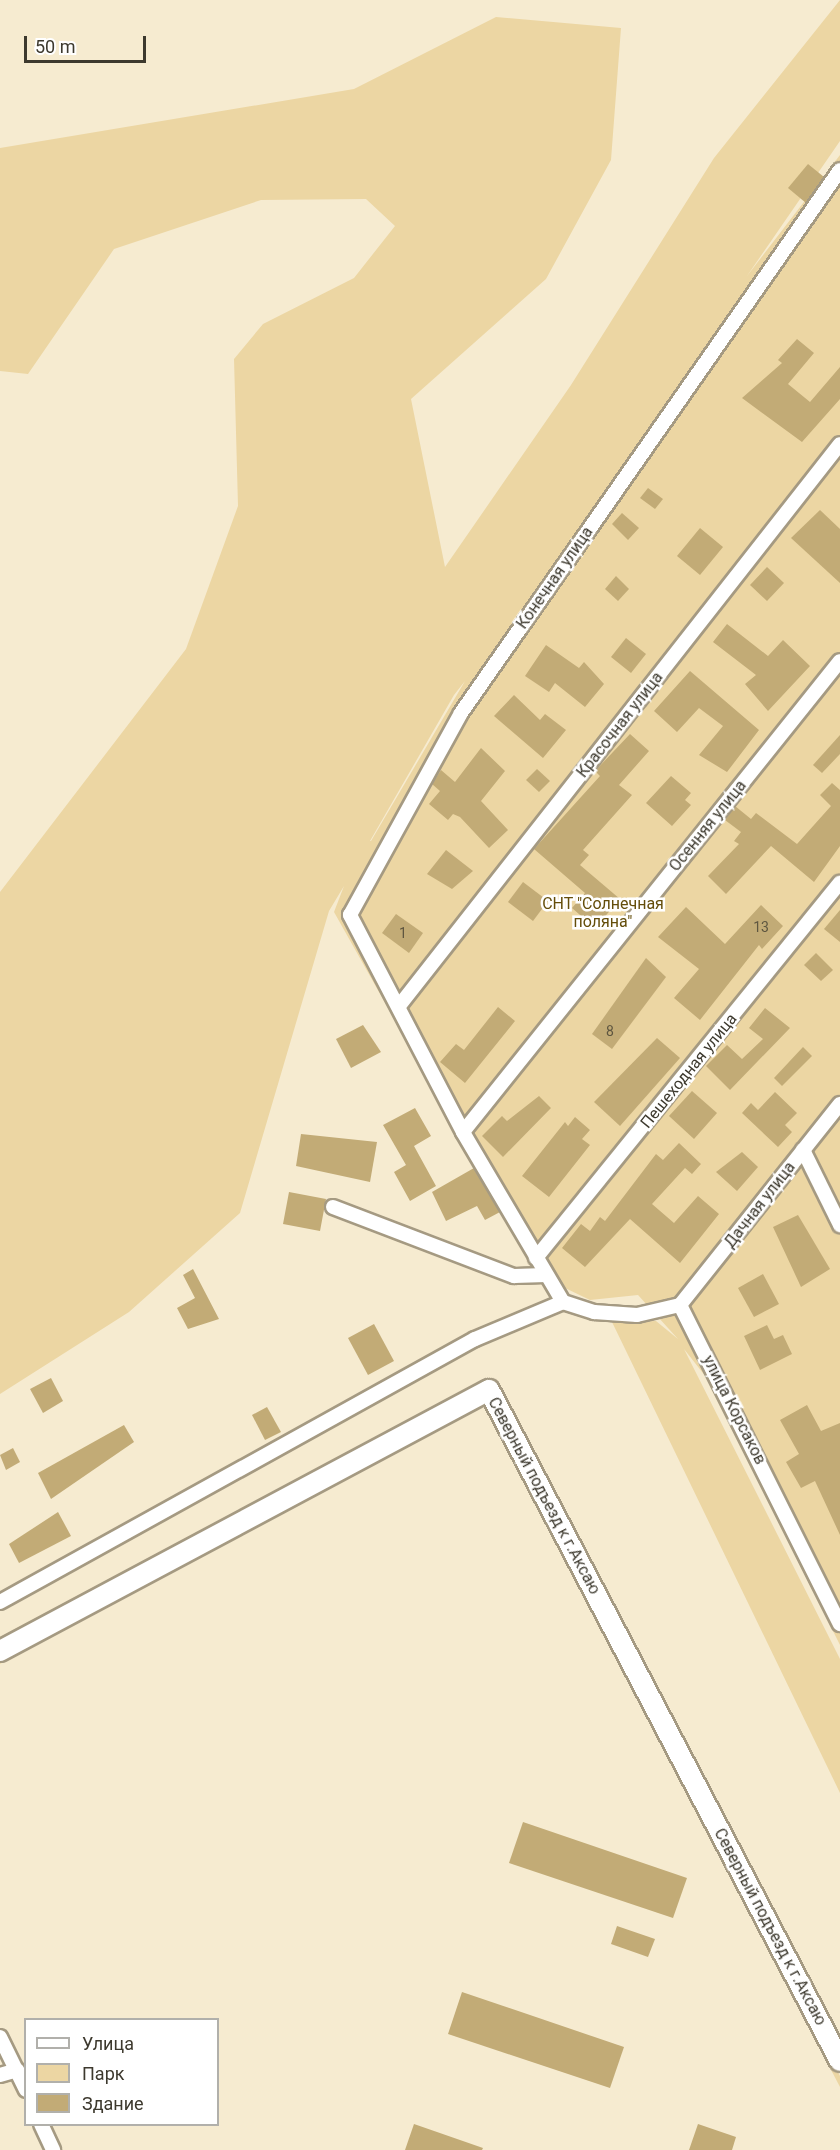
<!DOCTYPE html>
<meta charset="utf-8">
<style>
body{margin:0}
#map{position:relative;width:840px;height:2150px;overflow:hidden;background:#f6ebd0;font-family:Roboto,sans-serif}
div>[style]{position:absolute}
.green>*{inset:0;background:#ecd6a3}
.building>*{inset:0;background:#c2ab76}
.roads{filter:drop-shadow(2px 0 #a59a82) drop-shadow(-2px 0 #a59a82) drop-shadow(0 2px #a59a82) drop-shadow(0 -2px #a59a82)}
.street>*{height:14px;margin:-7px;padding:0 7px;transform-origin:7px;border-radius:7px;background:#fff}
.secondary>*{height:20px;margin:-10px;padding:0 10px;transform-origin:10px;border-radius:10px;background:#fff}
span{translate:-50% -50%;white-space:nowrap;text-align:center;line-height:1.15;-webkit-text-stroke:5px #fff;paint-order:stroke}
.number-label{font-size:14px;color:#5e5640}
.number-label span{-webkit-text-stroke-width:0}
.street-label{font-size:16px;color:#3d392e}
.park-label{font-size:16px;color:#644d0a}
.legend{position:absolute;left:24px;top:2018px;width:195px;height:108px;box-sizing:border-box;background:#fff;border:2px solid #b1b0ab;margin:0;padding:8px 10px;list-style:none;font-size:18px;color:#3d392e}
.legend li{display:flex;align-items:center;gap:12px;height:30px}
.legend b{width:30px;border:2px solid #b1b0ab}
.scale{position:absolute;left:24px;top:36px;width:122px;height:27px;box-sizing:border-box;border:3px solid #3d392e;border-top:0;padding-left:8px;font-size:18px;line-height:21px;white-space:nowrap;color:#3d392e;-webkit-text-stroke:4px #fff;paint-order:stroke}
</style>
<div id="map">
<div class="green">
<div style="clip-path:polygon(evenodd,840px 0,840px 141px,747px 276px,840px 155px,840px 1645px,706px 1377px,684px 1349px,840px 1659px,840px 1793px,612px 1322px,656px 1321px,678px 1339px,638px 1295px,590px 1300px,538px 1275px,334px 912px,344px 886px,329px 911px,240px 1213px,129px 1312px,0 1394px,0 892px,186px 649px,238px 506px,234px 359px,263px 324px,354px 278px,395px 226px,366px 199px,261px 200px,114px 249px,28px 374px,0 371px,0 148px,354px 89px,496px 17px,621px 28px,611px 160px,546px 279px,411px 399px,445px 567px,571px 385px,714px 158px,840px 0,465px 681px,371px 841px,370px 841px,454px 695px,465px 681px)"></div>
<div style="clip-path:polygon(458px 1393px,460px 1397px,0 1642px,0 1637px)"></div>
<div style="clip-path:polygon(467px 1410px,469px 1414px,0 1664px,0 1659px)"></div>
<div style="clip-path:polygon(513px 1410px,840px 2035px,840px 2045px,509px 1413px)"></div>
<div style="clip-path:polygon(496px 1419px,840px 2076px,840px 2087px,492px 1421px)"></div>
</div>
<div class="building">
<div style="clip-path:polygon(808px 164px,824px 177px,806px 203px,788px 188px)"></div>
<div style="clip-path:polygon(797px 339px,814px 353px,788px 384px,810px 402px,840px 367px,840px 399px,802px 442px,742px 398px,782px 363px,778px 360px)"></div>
<div style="clip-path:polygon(648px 488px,663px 499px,655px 509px,640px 498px)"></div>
<div style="clip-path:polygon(820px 510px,840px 529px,840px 583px,791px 538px)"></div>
<div style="clip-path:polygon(622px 513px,639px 528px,628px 540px,612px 524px)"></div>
<div style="clip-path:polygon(700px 528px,723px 547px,700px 575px,677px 556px)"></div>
<div style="clip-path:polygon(767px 567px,784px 583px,767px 601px,750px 585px)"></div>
<div style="clip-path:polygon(616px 576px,629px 589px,618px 601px,605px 589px)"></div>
<div style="clip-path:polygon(727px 624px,768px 656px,783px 640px,810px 666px,768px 711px,745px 684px,756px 675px,713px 642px)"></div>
<div style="clip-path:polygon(626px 638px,646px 654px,631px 673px,611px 657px)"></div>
<div style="clip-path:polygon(546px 645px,579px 668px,584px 662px,604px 684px,585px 707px,555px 683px,549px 692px,525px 676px)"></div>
<div style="clip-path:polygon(690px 671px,759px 730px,727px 772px,699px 755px,723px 726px,699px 708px,677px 732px,654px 711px)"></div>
<div style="clip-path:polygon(514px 695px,540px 720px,545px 714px,566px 730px,543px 758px,494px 716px)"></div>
<div style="clip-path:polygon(630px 734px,649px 751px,619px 785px,632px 795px,583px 850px,589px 855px,580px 865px,620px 899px,595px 928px,572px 908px,585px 893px,534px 849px,600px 776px,595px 771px)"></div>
<div style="clip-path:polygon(840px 735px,840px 754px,822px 773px,813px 765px)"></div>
<div style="clip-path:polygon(481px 748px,505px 771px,481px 801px,508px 830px,489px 848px,460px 817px,453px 814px,448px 820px,429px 804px,440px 791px,432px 784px,441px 770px,455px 782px)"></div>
<div style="clip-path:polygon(537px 769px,550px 781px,539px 792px,526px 780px)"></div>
<div style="clip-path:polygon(671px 776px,691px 793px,685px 800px,691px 805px,672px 826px,646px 803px)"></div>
<div style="clip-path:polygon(832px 783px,840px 790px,840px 846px,814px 882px,771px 846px,726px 894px,708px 876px,739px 844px,734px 841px,741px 832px,725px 820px,735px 806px,751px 819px,756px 813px,797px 844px,831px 806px,820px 795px)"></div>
<div style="clip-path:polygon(446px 850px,473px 871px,452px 889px,427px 874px)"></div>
<div style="clip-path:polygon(523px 882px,548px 901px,533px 921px,508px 902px)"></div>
<div style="clip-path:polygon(761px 905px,783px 926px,762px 949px,759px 945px,700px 1020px,674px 998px,699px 969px,658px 937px,686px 907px,725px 944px)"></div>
<div style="clip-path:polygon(840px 910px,840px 942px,824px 929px)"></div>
<div style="clip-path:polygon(396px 914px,423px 933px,409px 953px,382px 933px)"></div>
<div style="clip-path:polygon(816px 953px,833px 970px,821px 981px,804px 965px)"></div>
<div style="clip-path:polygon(646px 958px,666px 977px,612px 1049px,592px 1034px)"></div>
<div style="clip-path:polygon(498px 1007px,515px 1021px,465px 1083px,440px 1062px,456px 1044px,464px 1050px)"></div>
<div style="clip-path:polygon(765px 1008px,790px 1028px,730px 1090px,706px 1066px,727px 1045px,742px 1059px,763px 1039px,749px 1028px)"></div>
<div style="clip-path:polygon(363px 1025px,381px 1052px,351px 1068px,336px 1039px)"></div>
<div style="clip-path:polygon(657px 1038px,680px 1058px,620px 1126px,594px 1102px)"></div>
<div style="clip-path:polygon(803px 1047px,812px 1056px,782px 1086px,774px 1078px)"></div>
<div style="clip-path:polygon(692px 1091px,717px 1113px,694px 1139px,669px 1116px)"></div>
<div style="clip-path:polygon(775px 1092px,797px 1113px,785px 1125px,792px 1132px,778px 1147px,742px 1113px,751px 1103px,758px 1110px)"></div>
<div style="clip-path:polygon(539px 1096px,551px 1108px,503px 1157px,482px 1136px,502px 1116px,507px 1121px)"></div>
<div style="clip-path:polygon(415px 1108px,431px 1136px,414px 1146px,436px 1186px,410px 1201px,394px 1172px,406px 1165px,383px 1125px)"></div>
<div style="clip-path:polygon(575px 1117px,590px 1130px,582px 1139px,590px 1145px,549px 1197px,522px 1176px,565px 1122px,568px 1126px)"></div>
<div style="clip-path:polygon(301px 1134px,377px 1142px,370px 1182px,296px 1166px)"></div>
<div style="clip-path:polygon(679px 1143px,701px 1164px,692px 1174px,685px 1168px,652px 1204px,674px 1223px,698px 1196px,719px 1214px,680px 1263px,630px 1219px,585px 1267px,562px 1248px,581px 1224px,590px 1231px,600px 1217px,605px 1221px,656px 1154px,663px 1160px)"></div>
<div style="clip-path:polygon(742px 1152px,758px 1167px,737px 1191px,716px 1172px)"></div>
<div style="clip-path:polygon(474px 1168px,500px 1212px,485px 1220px,477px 1206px,446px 1221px,432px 1192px)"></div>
<div style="clip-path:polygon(289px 1192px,326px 1199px,320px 1231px,283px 1224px)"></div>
<div style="clip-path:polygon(798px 1215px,830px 1269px,801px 1287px,773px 1227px)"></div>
<div style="clip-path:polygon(193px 1269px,219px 1319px,188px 1329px,177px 1308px,195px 1298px,183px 1275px)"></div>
<div style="clip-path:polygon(763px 1274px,779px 1304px,754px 1317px,738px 1288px)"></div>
<div style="clip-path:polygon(374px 1324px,394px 1361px,368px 1375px,348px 1338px)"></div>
<div style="clip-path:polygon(767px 1325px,774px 1339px,783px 1335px,792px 1354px,760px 1370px,744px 1336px)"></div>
<div style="clip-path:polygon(51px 1378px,63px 1401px,43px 1413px,30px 1389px)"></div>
<div style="clip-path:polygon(807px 1405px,821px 1431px,840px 1423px,840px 1535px,815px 1481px,801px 1488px,786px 1462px,799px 1454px,780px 1420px)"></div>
<div style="clip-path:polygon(267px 1407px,281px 1432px,265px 1440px,252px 1415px)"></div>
<div style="clip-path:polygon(124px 1425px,134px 1442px,51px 1499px,38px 1473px)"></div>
<div style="clip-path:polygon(13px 1448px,20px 1462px,6px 1470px,0 1455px)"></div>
<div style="clip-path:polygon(58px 1512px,71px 1536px,19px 1563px,9px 1544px)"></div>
<div style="clip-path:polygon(523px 1822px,687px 1878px,673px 1918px,509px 1863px)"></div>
<div style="clip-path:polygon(617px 1926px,655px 1939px,648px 1957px,611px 1944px)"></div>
<div style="clip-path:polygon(462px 1992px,624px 2047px,610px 2088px,448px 2034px)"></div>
<div style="clip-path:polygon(414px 2124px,483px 2148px,482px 2150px,405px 2150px)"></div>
<div style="clip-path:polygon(698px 2124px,736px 2137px,732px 2150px,689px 2150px)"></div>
</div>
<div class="roads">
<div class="street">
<div style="left:399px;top:1006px;width:714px;rotate:-51.88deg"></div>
<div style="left:463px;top:1132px;width:603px;rotate:-51.33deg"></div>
<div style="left:803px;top:1150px;width:84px;rotate:63.7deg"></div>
<div style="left:333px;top:1207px;width:194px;rotate:20.9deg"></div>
<div style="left:514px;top:1276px;width:32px;rotate:-2deg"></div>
<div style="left:536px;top:1258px;width:483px;rotate:-51deg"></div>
<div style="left:563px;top:1302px;width:197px;rotate:-120.5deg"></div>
<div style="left:463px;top:1132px;width:245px;rotate:-117.5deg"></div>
<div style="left:350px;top:915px;width:230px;rotate:-61.2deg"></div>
<div style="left:461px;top:713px;width:662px;rotate:-55.09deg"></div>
<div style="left:563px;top:1302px;width:33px;rotate:18deg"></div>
<div style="left:594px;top:1312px;width:43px;rotate:4deg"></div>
<div style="left:637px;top:1315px;width:44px;rotate:-13.1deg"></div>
<div style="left:680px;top:1305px;width:357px;rotate:63.4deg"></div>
<div style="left:680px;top:1305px;width:257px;rotate:-51.5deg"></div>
<div style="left:0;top:1602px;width:543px;rotate:-28.97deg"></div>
<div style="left:475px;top:1339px;width:95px;rotate:-22.8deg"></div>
<div style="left:0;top:2037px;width:59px;rotate:63.9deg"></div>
<div style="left:0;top:2075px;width:18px;rotate:-16deg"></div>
<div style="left:41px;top:2124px;width:29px;rotate:65deg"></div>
</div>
<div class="secondary">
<div style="left:0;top:1651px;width:554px;rotate:-28.09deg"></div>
<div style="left:489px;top:1390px;width:757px;rotate:62.39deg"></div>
</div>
</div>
<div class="number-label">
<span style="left:761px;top:927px">13</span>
<span style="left:403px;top:933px">1</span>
<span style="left:610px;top:1031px">8</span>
</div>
<div class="street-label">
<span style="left:555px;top:578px;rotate:-55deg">Конечная улица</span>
<span style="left:620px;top:725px;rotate:-52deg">Красочная улица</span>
<span style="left:708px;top:826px;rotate:-51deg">Осенняя улица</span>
<span style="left:689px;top:1071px;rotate:-51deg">Пешеходная улица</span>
<span style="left:760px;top:1205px;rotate:-52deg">Дачная улица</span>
<span style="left:734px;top:1410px;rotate:63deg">улица Корсаков</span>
<span style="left:544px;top:1496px;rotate:62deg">Северный подъезд к г.Аксаю</span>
<span style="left:770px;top:1927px;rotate:62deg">Северный подъезд к г.Аксаю</span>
</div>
<div class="park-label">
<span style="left:603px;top:913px">СНТ "Солнечная<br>поляна"</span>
</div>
<ul class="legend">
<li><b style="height:8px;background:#fff"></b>Улица</li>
<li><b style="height:16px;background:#ecd6a3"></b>Парк</li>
<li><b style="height:16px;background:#c2ab76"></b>Здание</li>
</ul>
<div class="scale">50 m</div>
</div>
